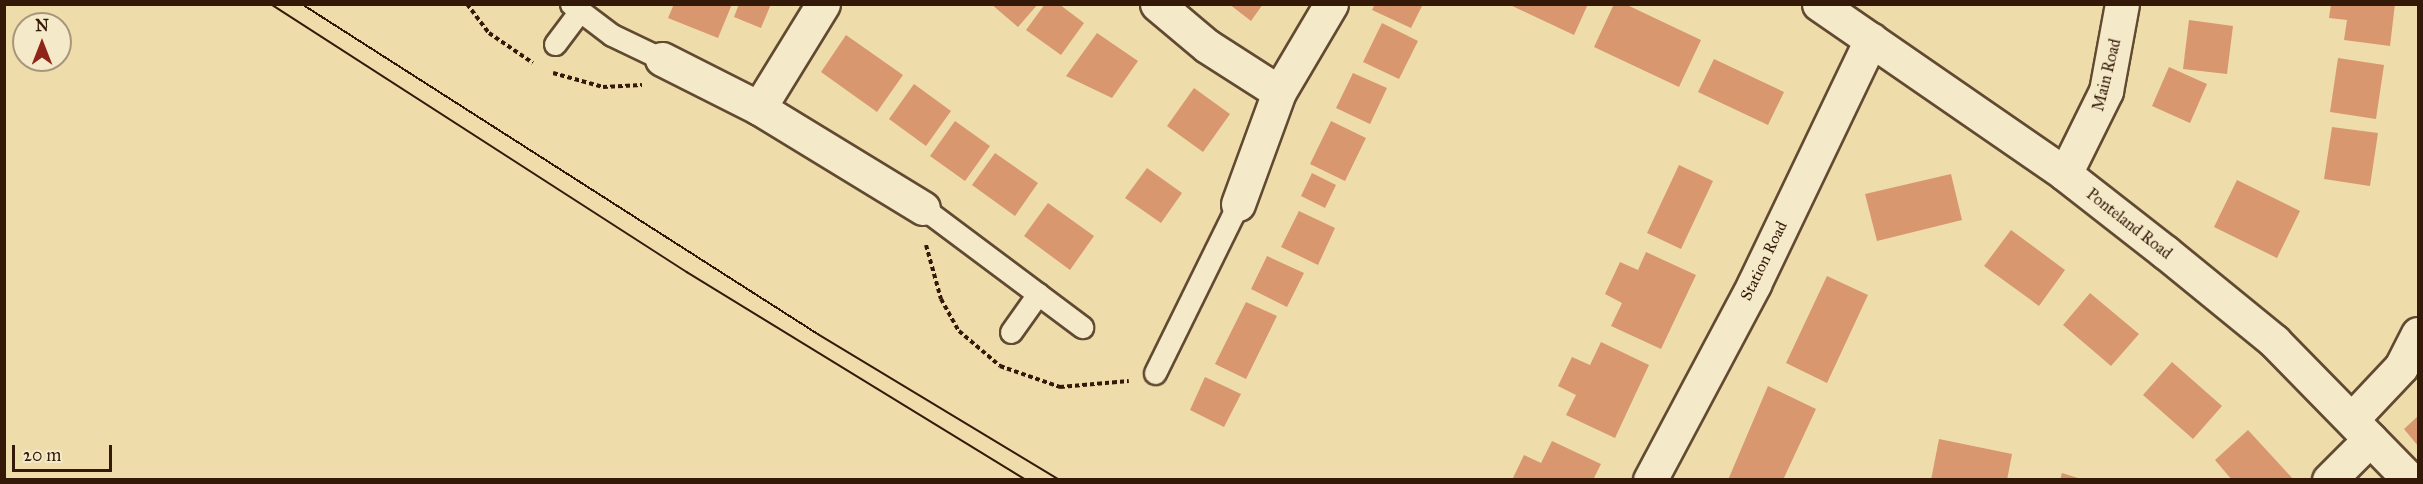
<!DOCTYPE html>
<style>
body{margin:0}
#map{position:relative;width:2423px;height:484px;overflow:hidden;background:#eeddab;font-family:"IM FELL Great Primer",serif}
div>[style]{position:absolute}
.building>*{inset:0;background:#d8976f}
.path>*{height:4px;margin-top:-2px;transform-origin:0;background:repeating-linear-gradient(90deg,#341909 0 4.5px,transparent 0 7.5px)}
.roads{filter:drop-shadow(2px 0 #624a32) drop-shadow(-2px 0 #624a32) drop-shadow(0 2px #624a32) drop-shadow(0 -2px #624a32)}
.lane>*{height:21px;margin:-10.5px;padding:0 10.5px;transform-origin:10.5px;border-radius:10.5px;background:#f4e9c8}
.street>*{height:33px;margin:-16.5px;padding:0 16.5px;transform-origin:16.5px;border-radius:16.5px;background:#f4e9c8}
.secondary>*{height:33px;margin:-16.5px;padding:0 16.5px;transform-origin:16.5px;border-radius:16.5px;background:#f4e9c8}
.tram>*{height:1.5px;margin:-0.75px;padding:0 0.75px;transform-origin:0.75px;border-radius:0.75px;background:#341909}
span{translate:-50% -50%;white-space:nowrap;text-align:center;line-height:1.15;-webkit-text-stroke:4.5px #f4e9c8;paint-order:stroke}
.street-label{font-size:16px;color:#341909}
.frame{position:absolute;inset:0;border:6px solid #341909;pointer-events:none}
.north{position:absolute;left:12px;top:12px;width:60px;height:60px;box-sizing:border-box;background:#f4e9c8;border:2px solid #a7967c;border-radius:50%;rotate:0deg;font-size:16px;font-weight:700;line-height:24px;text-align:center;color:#341909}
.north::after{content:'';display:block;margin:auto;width:21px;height:27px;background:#8f2418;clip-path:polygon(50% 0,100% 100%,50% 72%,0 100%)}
.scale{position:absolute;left:12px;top:445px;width:100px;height:27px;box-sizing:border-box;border:3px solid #341909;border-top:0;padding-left:8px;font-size:18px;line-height:21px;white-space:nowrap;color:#341909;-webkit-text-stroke:4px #f4e9c8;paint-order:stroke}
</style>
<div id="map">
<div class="building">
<div style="clip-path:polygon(674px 4px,732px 4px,718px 38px,668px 18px)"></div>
<div style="clip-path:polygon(739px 4px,771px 4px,761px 28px,734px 17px)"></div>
<div style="clip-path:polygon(991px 4px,1038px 4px,1018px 27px)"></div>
<div style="clip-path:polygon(1045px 4px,1059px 4px,1084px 23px,1061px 55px,1026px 30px)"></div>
<div style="clip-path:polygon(1229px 4px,1263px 4px,1251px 21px)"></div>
<div style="clip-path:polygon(1375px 4px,1423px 4px,1411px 28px,1372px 10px)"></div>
<div style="clip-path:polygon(1508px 4px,1588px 4px,1574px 35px)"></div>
<div style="clip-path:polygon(1614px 4px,1625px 4px,1701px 40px,1679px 87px,1594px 47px)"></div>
<div style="clip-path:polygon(2331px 4px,2395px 4px,2390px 46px,2344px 40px,2347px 20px,2329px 18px)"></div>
<div style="clip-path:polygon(2189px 20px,2233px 26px,2227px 74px,2183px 69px)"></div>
<div style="clip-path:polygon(1382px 23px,1418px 41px,1399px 79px,1363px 62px)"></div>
<div style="clip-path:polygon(1097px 33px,1138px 61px,1112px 98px,1066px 76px)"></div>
<div style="clip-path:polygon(846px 35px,903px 75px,877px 112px,821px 72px)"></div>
<div style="clip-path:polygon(2338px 58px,2384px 65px,2376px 119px,2330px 112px)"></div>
<div style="clip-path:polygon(1714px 59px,1784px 92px,1768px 125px,1698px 92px)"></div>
<div style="clip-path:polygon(2169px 67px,2207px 84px,2190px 123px,2152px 106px)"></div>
<div style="clip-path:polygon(1353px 73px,1387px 88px,1370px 124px,1336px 108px)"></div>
<div style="clip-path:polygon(914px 84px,951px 111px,926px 146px,889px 119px)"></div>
<div style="clip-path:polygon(1194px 88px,1230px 114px,1203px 152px,1167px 126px)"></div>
<div style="clip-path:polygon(955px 121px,990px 146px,965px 181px,930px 156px)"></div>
<div style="clip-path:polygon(1331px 121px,1366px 138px,1345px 181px,1310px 164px)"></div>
<div style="clip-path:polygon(2332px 127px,2378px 133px,2370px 186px,2324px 179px)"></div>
<div style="clip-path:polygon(995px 153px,1038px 183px,1015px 216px,972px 185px)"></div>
<div style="clip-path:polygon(1679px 165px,1713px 181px,1681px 249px,1647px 233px)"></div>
<div style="clip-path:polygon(1147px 168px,1182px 193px,1161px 223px,1125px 198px)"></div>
<div style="clip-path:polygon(1312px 173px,1336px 185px,1325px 208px,1301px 196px)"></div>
<div style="clip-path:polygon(1951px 174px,1962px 220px,1877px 241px,1865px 194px)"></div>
<div style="clip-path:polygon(2237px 180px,2300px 211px,2277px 258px,2214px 227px)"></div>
<div style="clip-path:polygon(1048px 203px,1094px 236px,1070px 270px,1024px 236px)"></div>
<div style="clip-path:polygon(1299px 211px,1335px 228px,1318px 265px,1281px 247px)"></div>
<div style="clip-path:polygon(2011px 230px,2065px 270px,2039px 306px,1984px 266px)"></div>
<div style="clip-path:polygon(1646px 252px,1696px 275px,1661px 349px,1611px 326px,1622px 303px,1605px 294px,1620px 262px,1638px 270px)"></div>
<div style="clip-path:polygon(1267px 256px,1304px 273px,1287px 307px,1251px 289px)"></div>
<div style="clip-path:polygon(1827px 276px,1868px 295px,1827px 383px,1786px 363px)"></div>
<div style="clip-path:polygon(2090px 293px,2139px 334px,2111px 366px,2063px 325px)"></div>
<div style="clip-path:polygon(1246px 302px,1277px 316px,1246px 379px,1215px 364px)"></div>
<div style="clip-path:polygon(1601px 342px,1649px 365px,1615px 438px,1566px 415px,1576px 395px,1558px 386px,1572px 357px,1590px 365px)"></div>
<div style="clip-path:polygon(2172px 362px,2222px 406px,2193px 439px,2143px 395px)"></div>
<div style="clip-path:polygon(1205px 377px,1241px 394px,1224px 427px,1190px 410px)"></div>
<div style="clip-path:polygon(1768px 386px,1816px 409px,1783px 480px,1728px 480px)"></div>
<div style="clip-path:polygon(2418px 416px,2418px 446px,2404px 429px)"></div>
<div style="clip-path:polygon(2248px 430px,2294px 480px,2232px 480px,2215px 460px)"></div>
<div style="clip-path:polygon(1939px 439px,2012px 454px,2007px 480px,1931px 480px)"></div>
<div style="clip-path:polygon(1552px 441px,1601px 464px,1593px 480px,1512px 480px,1524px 455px,1541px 463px)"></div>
<div style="clip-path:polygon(2062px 473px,2081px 479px,2081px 480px,2060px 480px)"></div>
</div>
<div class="path">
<div style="left:467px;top:4px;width:36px;rotate:53deg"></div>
<div style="left:489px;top:33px;width:53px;rotate:34.3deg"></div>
<div style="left:553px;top:73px;width:52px;rotate:15.6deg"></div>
<div style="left:603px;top:87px;width:39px;rotate:-3deg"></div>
<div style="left:926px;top:245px;width:56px;rotate:74.5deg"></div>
<div style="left:941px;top:299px;width:37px;rotate:61deg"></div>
<div style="left:959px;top:331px;width:54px;rotate:40.5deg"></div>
<div style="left:1000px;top:366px;width:64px;rotate:19.3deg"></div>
<div style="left:1060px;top:387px;width:69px;rotate:-5deg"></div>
</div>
<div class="roads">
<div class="lane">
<div style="left:571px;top:4px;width:51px;rotate:37.1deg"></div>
<div style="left:612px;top:35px;width:55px;rotate:25.6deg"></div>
<div style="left:555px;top:44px;width:40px;rotate:-53deg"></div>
<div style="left:923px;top:208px;width:199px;rotate:36.8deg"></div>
<div style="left:1011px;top:332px;width:47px;rotate:-54.6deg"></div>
<div style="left:1155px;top:373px;width:188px;rotate:-63.8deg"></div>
</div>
<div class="street">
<div style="left:1157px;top:4px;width:65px;rotate:40deg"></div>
<div style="left:1207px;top:46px;width:85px;rotate:32.6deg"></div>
<div style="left:662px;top:59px;width:109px;rotate:26.8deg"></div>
<div style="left:759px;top:108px;width:192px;rotate:31.4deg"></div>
<div style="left:759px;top:108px;width:122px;rotate:-58.4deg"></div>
<div style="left:2065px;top:174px;width:93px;rotate:-63.7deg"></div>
<div style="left:2106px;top:91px;width:88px;rotate:-79.6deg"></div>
<div style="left:1238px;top:204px;width:119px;rotate:-69.9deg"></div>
<div style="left:1279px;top:92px;width:102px;rotate:-59.4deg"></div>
<div style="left:2329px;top:480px;width:58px;rotate:-45deg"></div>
</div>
<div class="secondary">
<div style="left:1819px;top:4px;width:299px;rotate:34.6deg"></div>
<div style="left:2065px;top:174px;width:127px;rotate:38deg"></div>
<div style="left:2165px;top:252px;width:141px;rotate:39.2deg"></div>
<div style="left:2274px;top:341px;width:194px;rotate:45.6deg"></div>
<div style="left:2352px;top:419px;width:71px;rotate:-46.7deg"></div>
<div style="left:2401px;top:367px;width:37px;rotate:-63deg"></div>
<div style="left:1650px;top:480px;width:222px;rotate:-62deg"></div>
<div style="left:1754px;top:284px;width:271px;rotate:-64.4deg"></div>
</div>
</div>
<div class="tram">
<div style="left:271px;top:4px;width:495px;rotate:32.8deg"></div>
<div style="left:687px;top:272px;width:399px;rotate:31.5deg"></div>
<div style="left:302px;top:4px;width:612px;rotate:32.6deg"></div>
<div style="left:818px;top:334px;width:283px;rotate:31.1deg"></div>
</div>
<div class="street-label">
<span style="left:2107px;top:75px;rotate:-76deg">Main Road</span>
<span style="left:2129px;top:224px;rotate:38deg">Ponteland Road</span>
<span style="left:1764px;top:261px;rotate:-64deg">Station Road</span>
</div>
<div class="frame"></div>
<div class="north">N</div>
<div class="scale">20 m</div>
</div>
